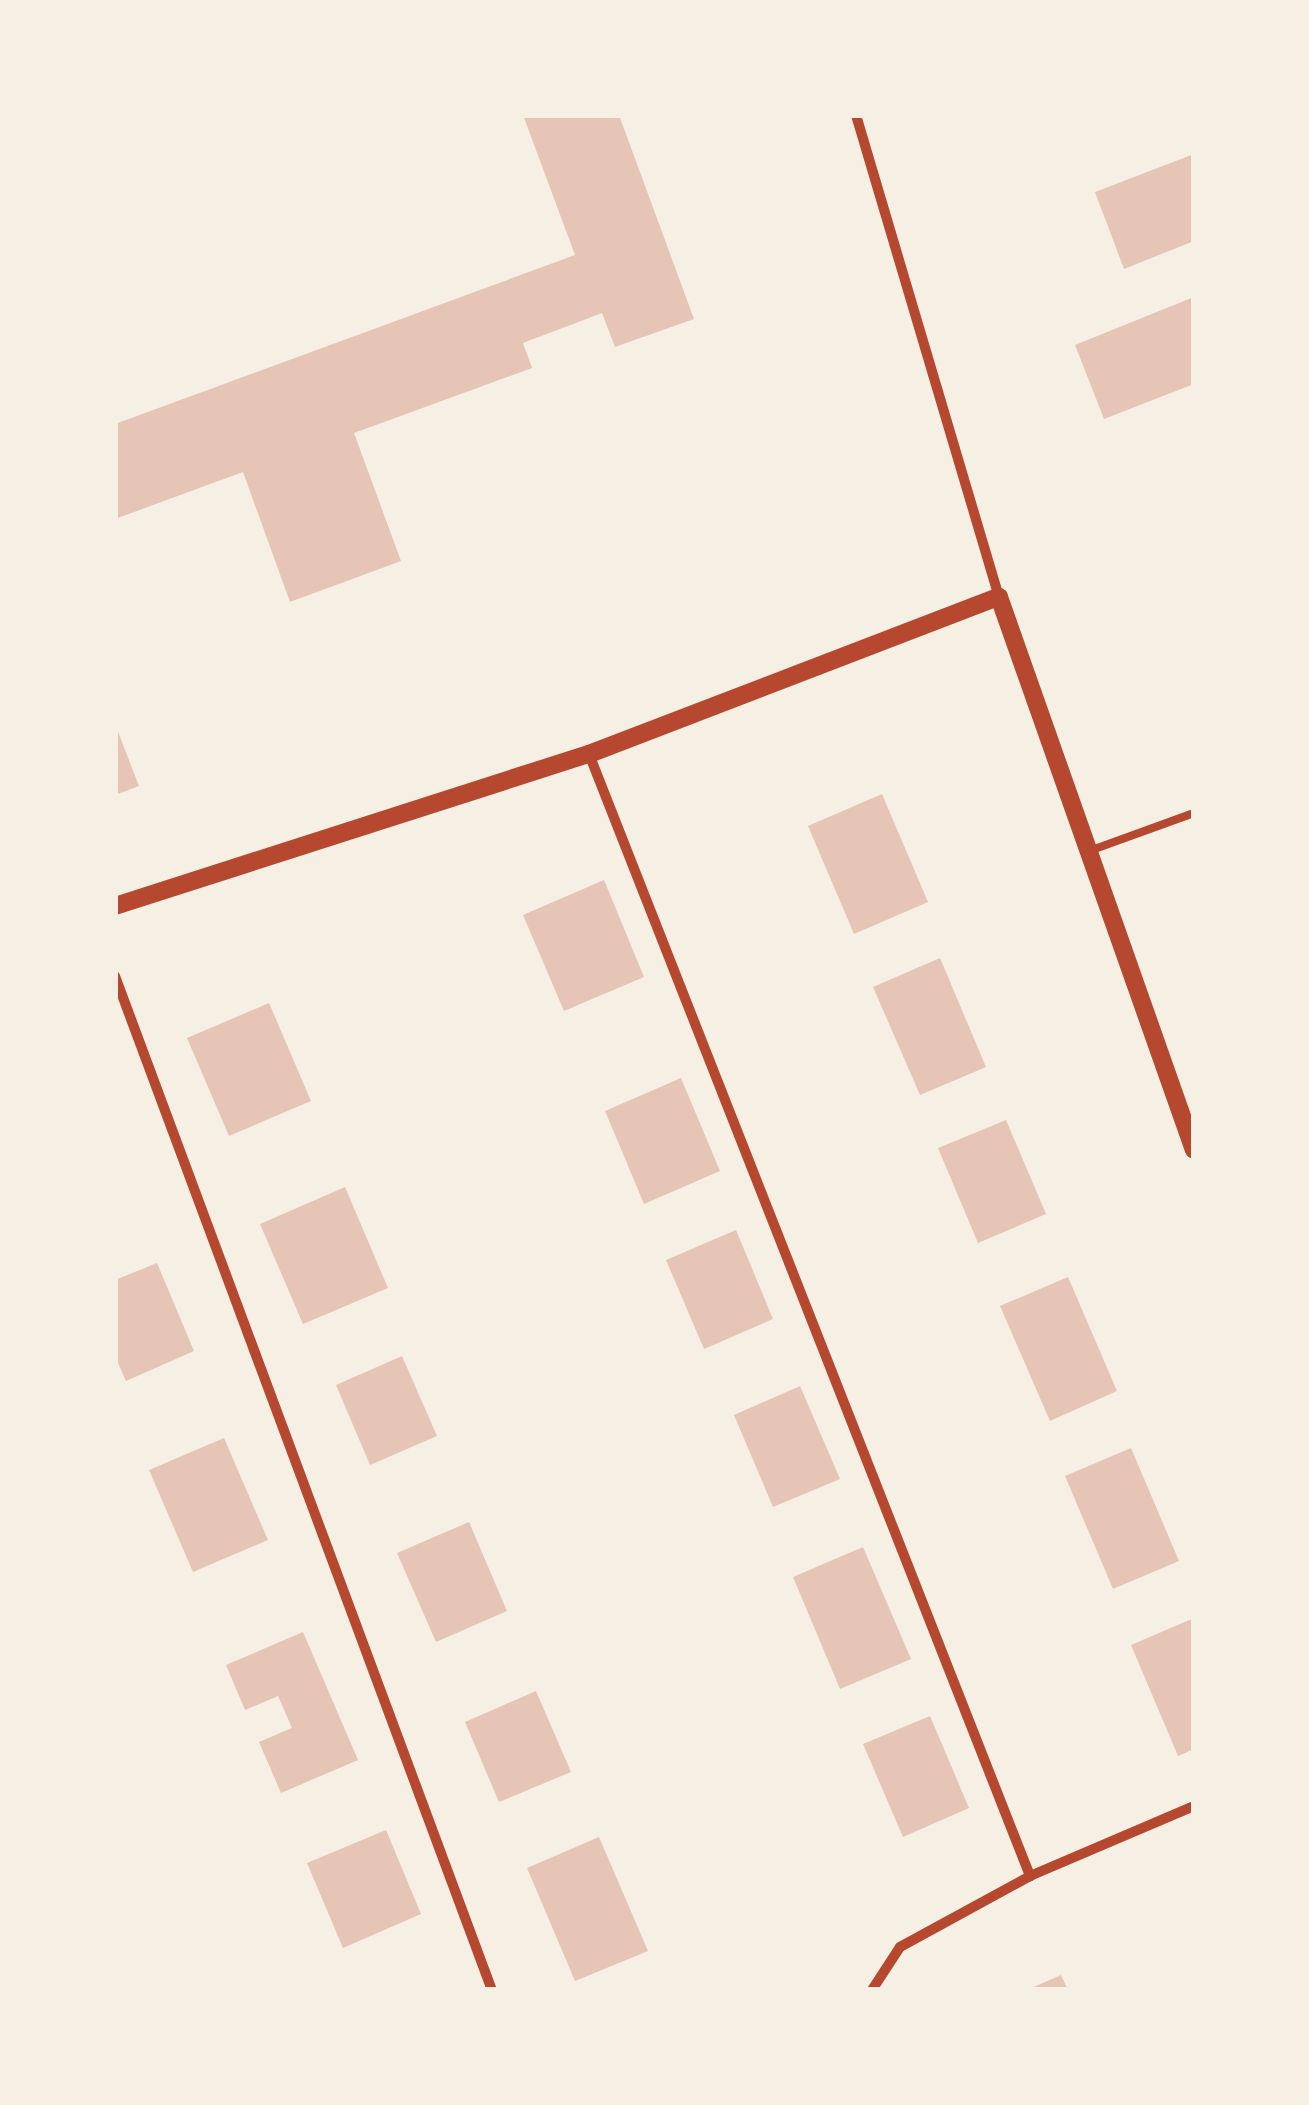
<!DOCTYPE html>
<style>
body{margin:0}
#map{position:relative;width:1309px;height:2105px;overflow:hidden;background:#f6efe4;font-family:"Source Sans 3",sans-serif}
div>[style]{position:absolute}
.building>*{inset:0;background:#e6c5b7}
.service>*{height:8px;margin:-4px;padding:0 4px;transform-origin:4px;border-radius:4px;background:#b5482f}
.minor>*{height:10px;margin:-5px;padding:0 5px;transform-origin:5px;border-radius:5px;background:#b5482f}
.tertiary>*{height:18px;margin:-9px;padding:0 9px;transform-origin:9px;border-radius:9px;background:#b5482f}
span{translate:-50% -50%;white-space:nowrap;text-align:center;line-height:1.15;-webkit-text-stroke:10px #f6efe4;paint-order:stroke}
.frame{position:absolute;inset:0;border:118px solid #f6efe4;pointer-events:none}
</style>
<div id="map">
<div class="building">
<div style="clip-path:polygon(523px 115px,619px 115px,694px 319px,615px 347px,602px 313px,523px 343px,532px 368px,354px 433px,401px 561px,290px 602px,243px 472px,115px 519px,115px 424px,575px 255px)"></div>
<div style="clip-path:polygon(1194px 154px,1194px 241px,1124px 269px,1095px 192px)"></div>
<div style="clip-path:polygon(1194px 297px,1194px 384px,1104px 419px,1075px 345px)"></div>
<div style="clip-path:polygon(115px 724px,139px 786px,115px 795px)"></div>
<div style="clip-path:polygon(882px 794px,928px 902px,854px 934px,808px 826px)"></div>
<div style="clip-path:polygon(604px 880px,644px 977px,564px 1011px,523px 915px)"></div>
<div style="clip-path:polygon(940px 958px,986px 1067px,920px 1095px,873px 987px)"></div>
<div style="clip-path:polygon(269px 1003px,311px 1101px,229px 1136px,187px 1038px)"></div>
<div style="clip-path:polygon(681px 1078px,720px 1171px,644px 1204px,605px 1111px)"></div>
<div style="clip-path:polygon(1006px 1120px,1046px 1214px,978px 1243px,938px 1148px)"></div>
<div style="clip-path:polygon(345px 1187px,388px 1288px,303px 1324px,260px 1224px)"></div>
<div style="clip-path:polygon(736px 1230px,773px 1319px,704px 1349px,666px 1260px)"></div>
<div style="clip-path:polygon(157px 1263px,194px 1351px,126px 1381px,115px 1356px,115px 1280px)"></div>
<div style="clip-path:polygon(1068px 1277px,1117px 1391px,1050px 1421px,1000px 1306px)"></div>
<div style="clip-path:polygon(402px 1356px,437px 1436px,370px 1465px,336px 1385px)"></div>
<div style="clip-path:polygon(800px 1386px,840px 1479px,773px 1507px,734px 1415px)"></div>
<div style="clip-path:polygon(224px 1438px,268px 1540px,193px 1572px,149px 1470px)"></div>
<div style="clip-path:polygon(1131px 1448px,1179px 1561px,1113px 1589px,1065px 1476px)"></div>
<div style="clip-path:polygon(469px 1522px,507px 1611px,436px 1642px,397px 1553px)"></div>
<div style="clip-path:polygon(863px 1547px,911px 1659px,840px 1689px,793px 1577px)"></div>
<div style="clip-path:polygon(1194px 1618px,1194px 1749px,1178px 1756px,1131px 1645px)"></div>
<div style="clip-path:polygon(303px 1632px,358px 1760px,281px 1793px,259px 1742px,292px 1728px,278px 1696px,245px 1710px,226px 1665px)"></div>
<div style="clip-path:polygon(536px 1691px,571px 1772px,499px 1802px,465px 1722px)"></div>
<div style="clip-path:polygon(930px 1716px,969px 1808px,903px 1837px,863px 1744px)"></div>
<div style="clip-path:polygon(386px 1830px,421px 1914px,343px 1948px,307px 1863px)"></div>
<div style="clip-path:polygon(599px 1837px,648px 1951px,575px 1981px,527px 1868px)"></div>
<div style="clip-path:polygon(1061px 1975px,1068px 1990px,1027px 1990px)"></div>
</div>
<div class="service">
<div style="left:1089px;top:851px;width:112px;rotate:-19.9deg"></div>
</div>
<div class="minor">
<div style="left:856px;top:115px;width:503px;rotate:73.48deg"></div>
<div style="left:589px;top:754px;width:1206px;rotate:68.54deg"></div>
<div style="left:115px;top:976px;width:1082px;rotate:69.61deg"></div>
<div style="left:872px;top:1990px;width:51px;rotate:-56.9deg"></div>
<div style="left:900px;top:1947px;width:148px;rotate:-28.6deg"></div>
<div style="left:1030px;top:1876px;width:178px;rotate:-23.1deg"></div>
</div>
<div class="tertiary">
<div style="left:115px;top:906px;width:498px;rotate:-17.8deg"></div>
<div style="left:589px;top:754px;width:439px;rotate:-21deg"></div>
<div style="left:999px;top:597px;width:586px;rotate:70.58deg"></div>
</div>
<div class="frame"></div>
</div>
